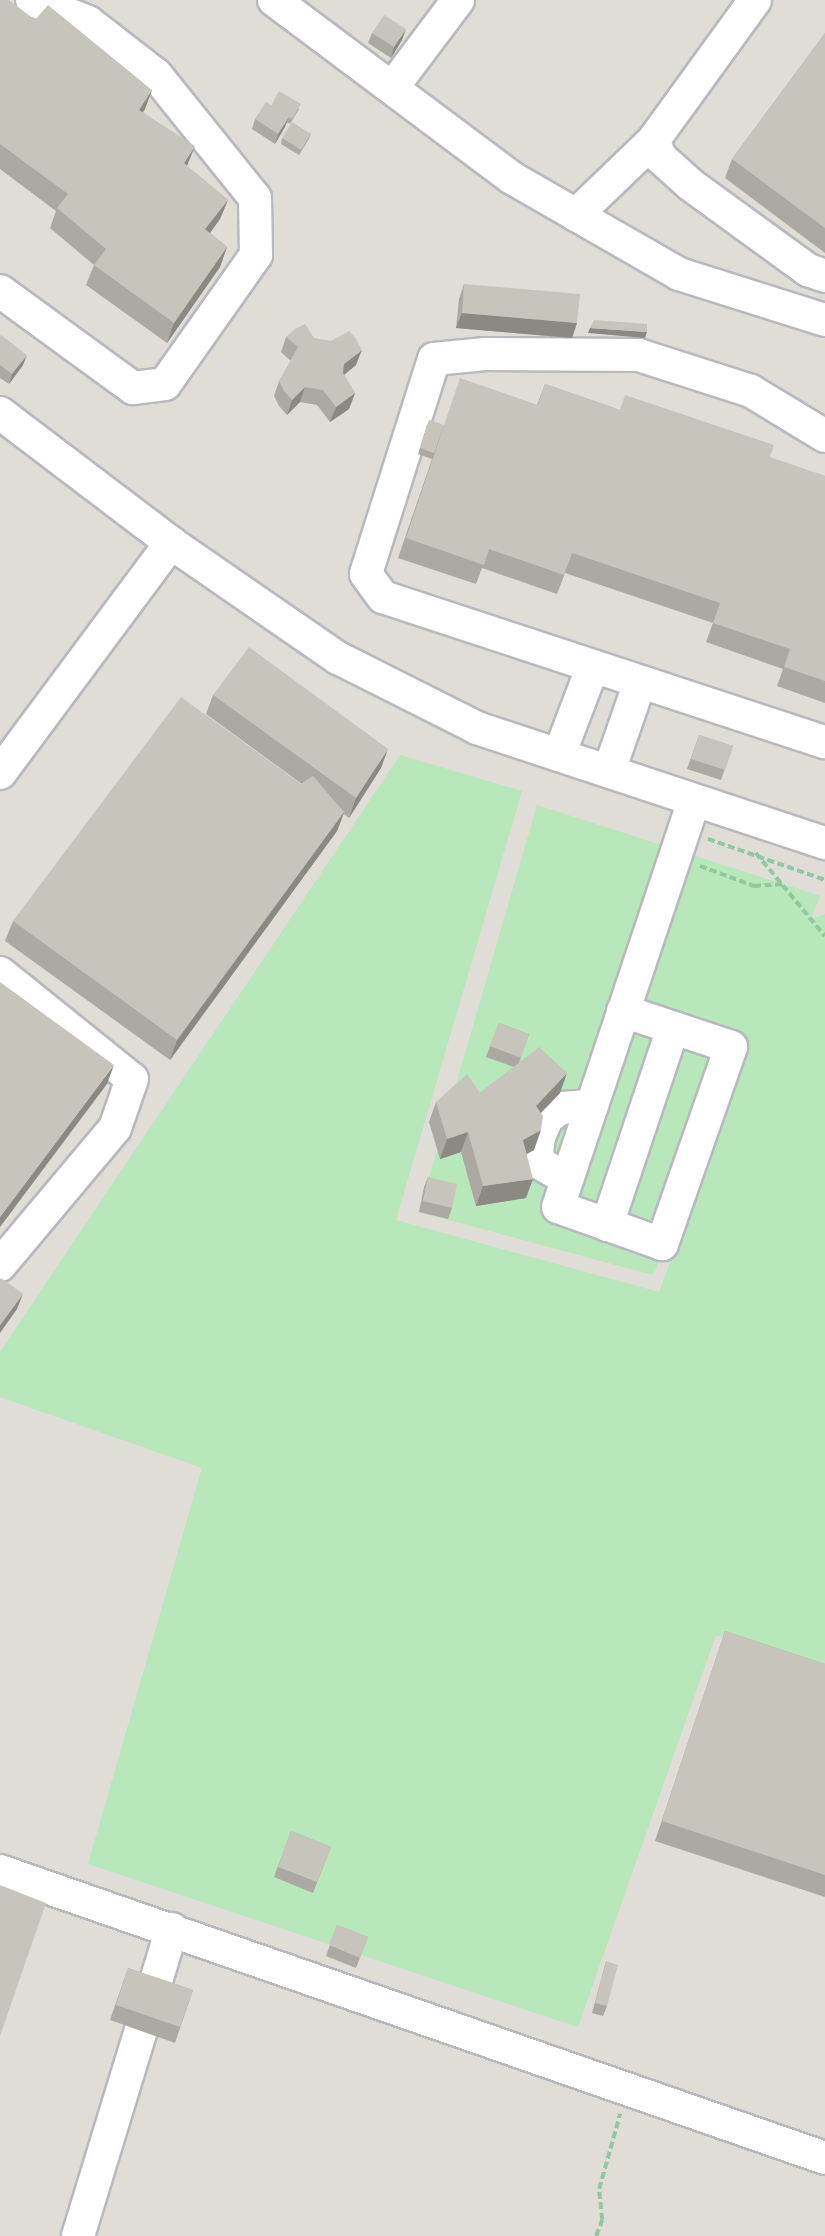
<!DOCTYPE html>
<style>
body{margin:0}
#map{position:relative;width:825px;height:2236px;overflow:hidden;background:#edeade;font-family:"Nunito Sans",sans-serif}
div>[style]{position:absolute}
.industrial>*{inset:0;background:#dfddd6}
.green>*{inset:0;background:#b7e7ba}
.path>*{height:3.5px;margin-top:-1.75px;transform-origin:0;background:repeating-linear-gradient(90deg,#90c8a2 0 7px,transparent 0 10.5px)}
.roads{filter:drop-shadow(2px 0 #b7b9bf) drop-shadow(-2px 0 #b7b9bf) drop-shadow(0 2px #b7b9bf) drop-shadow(0 -2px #b7b9bf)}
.minor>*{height:32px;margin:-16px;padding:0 16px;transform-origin:16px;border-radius:16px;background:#fff}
.wall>*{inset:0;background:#aba9a1}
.shaded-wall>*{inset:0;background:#8b8983}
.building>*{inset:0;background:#c7c4bb}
span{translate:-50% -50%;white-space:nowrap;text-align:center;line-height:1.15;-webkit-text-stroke:6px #fff;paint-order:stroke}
</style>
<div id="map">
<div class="industrial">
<div style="clip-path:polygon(0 0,825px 0,825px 2236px,0 2236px)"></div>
</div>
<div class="green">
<div style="clip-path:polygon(400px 755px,522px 791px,396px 1220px,659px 1292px,725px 1115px,653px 1275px,419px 1212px,537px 805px,820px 896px,810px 920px,825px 914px,825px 1677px,716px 1635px,578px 2027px,88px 1864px,202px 1468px,0 1397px,0 1352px)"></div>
</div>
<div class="path">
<div style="left:708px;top:839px;width:124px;rotate:19.3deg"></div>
<div style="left:756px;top:853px;width:108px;rotate:50.3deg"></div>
<div style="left:700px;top:866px;width:58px;rotate:20.3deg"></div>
<div style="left:754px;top:886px;width:28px;rotate:-4deg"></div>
<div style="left:596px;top:2236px;width:17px;rotate:-69deg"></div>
<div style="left:602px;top:2220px;width:31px;rotate:-96deg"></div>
<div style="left:599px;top:2189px;width:78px;rotate:-74.4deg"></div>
</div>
<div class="roads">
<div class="minor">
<div style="left:274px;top:0;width:297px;rotate:36.8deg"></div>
<div style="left:512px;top:178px;width:193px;rotate:29.9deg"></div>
<div style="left:679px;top:274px;width:153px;rotate:17.5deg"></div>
<div style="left:392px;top:88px;width:110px;rotate:-53.1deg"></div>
<div style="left:653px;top:141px;width:19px;rotate:65deg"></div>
<div style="left:661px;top:158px;width:40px;rotate:42deg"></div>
<div style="left:691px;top:185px;width:145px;rotate:36deg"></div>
<div style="left:808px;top:270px;width:18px;rotate:19deg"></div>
<div style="left:576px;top:215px;width:107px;rotate:-43.9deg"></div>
<div style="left:653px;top:141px;width:174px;rotate:-54.1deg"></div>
<div style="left:0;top:291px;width:165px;rotate:36.1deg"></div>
<div style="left:133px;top:388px;width:32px;rotate:-7deg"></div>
<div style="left:165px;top:384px;width:158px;rotate:-54.8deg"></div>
<div style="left:256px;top:255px;width:57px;rotate:-91deg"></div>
<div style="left:255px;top:198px;width:158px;rotate:-128.8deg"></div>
<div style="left:156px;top:75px;width:86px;rotate:-142.1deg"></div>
<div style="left:88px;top:22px;width:60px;rotate:-158.6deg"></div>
<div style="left:0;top:413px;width:215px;rotate:37.2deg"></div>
<div style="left:171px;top:543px;width:203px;rotate:34.6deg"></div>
<div style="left:338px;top:658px;width:156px;rotate:26.7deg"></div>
<div style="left:477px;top:728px;width:367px;rotate:18.3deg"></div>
<div style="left:825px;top:436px;width:87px;rotate:-148.7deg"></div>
<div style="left:751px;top:391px;width:118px;rotate:-162.2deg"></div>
<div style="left:639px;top:355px;width:154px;rotate:-179.6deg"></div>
<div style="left:485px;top:354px;width:51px;rotate:174.4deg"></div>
<div style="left:434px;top:359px;width:225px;rotate:107.6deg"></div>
<div style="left:366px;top:574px;width:29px;rotate:54deg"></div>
<div style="left:383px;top:597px;width:465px;rotate:18.2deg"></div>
<div style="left:559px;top:755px;width:95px;rotate:-69.1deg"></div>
<div style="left:609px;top:771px;width:94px;rotate:-70.8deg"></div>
<div style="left:0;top:773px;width:287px;rotate:-53.4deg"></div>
<div style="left:0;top:973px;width:169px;rotate:38.8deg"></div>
<div style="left:132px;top:1079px;width:52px;rotate:109.1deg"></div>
<div style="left:115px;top:1128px;width:179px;rotate:130deg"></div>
<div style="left:623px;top:1011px;width:114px;rotate:18.4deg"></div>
<div style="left:731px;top:1047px;width:209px;rotate:109.3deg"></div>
<div style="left:662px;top:1244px;width:110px;rotate:-160.4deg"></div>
<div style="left:558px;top:1207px;width:429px;rotate:-71.5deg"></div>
<div style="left:567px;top:1179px;width:36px;rotate:-150deg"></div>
<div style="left:536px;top:1161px;width:24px;rotate:-83deg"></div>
<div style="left:539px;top:1137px;width:21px;rotate:-67deg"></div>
<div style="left:547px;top:1118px;width:17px;rotate:-36deg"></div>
<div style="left:561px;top:1108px;width:31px;rotate:-4deg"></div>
<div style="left:607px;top:1225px;width:208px;rotate:-71.5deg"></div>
<div style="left:0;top:1871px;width:873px;rotate:19.18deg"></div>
<div style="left:78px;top:2236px;width:321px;rotate:-73deg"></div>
</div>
</div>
<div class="wall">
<div style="clip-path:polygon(0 0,152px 90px,143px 112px,187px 166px,228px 200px,220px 219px,210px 233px,227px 247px,220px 267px,167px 343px,86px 285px,94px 265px,50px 228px,56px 211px,0 169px)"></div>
<div style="clip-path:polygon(372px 33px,402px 40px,391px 58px,368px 43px)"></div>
<div style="clip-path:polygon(825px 33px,825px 253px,725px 178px,732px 159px)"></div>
<div style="clip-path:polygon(271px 106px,299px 109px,290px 124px,287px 122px,275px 144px,252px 129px,255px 119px)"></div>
<div style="clip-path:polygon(311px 134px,309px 139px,299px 155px,281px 144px,282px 138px)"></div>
<div style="clip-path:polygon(464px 284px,577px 323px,572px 338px,456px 328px,459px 299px)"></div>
<div style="clip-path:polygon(0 337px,23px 365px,9px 384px,0 378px)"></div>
<div style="clip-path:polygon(286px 337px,314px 338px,356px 365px,344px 375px,355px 393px,349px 409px,330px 422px,317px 405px,300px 402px,287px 415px,279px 406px,274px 396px,279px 381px,291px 361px,281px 352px)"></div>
<div style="clip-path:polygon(545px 384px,620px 410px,825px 476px,825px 703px,777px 686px,783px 669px,706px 642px,713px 623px,565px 573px,557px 594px,482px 568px,476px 584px,398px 558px,432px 459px,418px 454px,427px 425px,444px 425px,537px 405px)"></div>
<div style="clip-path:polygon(213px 695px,381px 768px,349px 818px,344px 814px,337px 831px,170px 1060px,5px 941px,13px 921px,302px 784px,206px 714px)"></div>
<div style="clip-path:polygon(699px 735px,733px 746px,721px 780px,687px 769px)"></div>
<div style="clip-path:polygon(499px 1023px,529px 1034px,519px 1063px,560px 1093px,541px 1113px,534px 1150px,527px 1154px,526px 1198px,476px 1206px,461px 1152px,440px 1159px,429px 1122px,436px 1102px,480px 1093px,514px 1067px,486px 1057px)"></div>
<div style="clip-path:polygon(428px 1177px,452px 1208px,448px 1219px,419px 1212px,424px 1187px)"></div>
<div style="clip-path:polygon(725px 1631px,825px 1664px,825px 1897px,655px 1841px)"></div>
<div style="clip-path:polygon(291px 1831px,331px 1847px,313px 1893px,274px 1877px)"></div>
<div style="clip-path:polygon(337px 1925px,368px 1937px,356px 1968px,326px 1956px)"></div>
<div style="clip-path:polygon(606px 1961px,607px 2006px,603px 2016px,592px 2013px)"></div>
<div style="clip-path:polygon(128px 1968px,193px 1990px,175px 2043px,110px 2020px)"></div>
</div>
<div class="shaded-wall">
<div style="clip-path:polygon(406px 29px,402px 40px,391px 58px,394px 47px)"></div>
<div style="clip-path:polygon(152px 90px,145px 109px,132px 129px,139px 110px)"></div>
<div style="clip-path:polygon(289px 117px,285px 127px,275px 144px,278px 134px)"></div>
<div style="clip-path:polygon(195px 146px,187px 166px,184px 163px)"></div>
<div style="clip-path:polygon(228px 200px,220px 219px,198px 249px,205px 229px)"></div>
<div style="clip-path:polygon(227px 247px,220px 267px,167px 343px,174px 323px)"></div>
<div style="clip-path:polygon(462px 313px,577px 323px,572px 338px,456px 328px)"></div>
<div style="clip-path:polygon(590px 328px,647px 332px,645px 338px,588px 333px)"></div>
<div style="clip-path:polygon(362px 350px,356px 365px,339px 379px,344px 364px)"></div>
<div style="clip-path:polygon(27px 355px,23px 365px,9px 384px,12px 374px)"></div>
<div style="clip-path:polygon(305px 387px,300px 402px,287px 415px,292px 400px)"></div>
<div style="clip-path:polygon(355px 393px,349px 409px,330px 422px,336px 407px)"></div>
<div style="clip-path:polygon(388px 749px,381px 768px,349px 818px,356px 798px)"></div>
<div style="clip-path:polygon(344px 812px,337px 831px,170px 1060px,177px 1040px)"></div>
<div style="clip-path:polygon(114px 1065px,107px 1084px,0 1227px,0 1217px)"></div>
<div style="clip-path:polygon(567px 1073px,560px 1093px,528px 1126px,536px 1106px)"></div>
<div style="clip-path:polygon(541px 1130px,534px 1150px,516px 1159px,523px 1140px)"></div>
<div style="clip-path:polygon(468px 1132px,461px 1152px,440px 1159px,447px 1139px)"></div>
<div style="clip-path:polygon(533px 1179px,526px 1198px,476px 1206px,483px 1186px)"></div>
<div style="clip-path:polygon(23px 1294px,17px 1309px,0 1333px,0 1325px)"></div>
</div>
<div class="building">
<div style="clip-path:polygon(0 0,9px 0,35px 20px,48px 5px,152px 90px,139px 110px,195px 146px,184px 163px,228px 200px,205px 229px,227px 247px,174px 323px,94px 265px,106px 249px,57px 208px,68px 194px,0 144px)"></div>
<div style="clip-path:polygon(384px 15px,406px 29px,394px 47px,372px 33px)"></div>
<div style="clip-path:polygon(825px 33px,825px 228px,732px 159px)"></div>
<div style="clip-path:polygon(279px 91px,301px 104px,292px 119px,271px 106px)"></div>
<div style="clip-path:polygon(266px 102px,289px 117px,278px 134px,255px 119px)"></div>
<div style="clip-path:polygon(292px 122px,311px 134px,301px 150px,282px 138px)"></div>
<div style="clip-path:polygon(464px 284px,580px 294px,577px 323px,462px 313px)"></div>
<div style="clip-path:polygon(594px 320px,647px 324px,647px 332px,590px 328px)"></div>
<div style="clip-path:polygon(305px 324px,314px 338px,331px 341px,349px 331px,356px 339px,362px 350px,344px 364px,343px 373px,355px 393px,336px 407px,323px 390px,305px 387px,292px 400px,284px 391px,279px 381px,298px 347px,286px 337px,295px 329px)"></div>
<div style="clip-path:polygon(1px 335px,27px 355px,12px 374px,0 365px,0 337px)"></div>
<div style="clip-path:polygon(460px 378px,538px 405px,545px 384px,620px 410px,625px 395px,774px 445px,770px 457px,825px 476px,825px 681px,784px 667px,790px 649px,713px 623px,720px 603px,572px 553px,564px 575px,489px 549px,484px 565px,406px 538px)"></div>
<div style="clip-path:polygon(429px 420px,444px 425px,434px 453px,420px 448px)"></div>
<div style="clip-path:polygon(249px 647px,388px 749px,356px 798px,213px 695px)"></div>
<div style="clip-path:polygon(181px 697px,301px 784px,313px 776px,344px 812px,177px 1040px,13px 921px)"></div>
<div style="clip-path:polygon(699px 735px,733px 746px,725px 770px,691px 759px)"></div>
<div style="clip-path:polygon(0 982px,114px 1065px,0 1217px)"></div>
<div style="clip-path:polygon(499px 1023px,529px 1034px,521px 1058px,490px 1046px)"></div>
<div style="clip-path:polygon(539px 1047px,567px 1073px,536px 1106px,543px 1116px,541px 1130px,523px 1140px,533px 1179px,483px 1186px,468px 1132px,447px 1139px,436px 1102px,467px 1074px,480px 1093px)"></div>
<div style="clip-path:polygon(428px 1177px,457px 1184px,452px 1208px,423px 1201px)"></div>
<div style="clip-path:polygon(1px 1278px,23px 1294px,0 1325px,0 1279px)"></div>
<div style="clip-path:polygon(725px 1631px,825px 1664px,825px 1875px,662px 1821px)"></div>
<div style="clip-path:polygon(291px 1831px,331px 1847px,317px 1882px,278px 1867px)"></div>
<div style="clip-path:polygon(0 1885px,46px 1903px,0 2036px)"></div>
<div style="clip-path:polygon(337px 1925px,368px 1937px,360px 1958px,329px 1945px)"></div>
<div style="clip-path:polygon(606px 1961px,618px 1965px,607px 2006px,595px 2003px)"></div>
<div style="clip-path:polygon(128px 1968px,193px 1990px,180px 2027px,116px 2005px)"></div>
</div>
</div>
